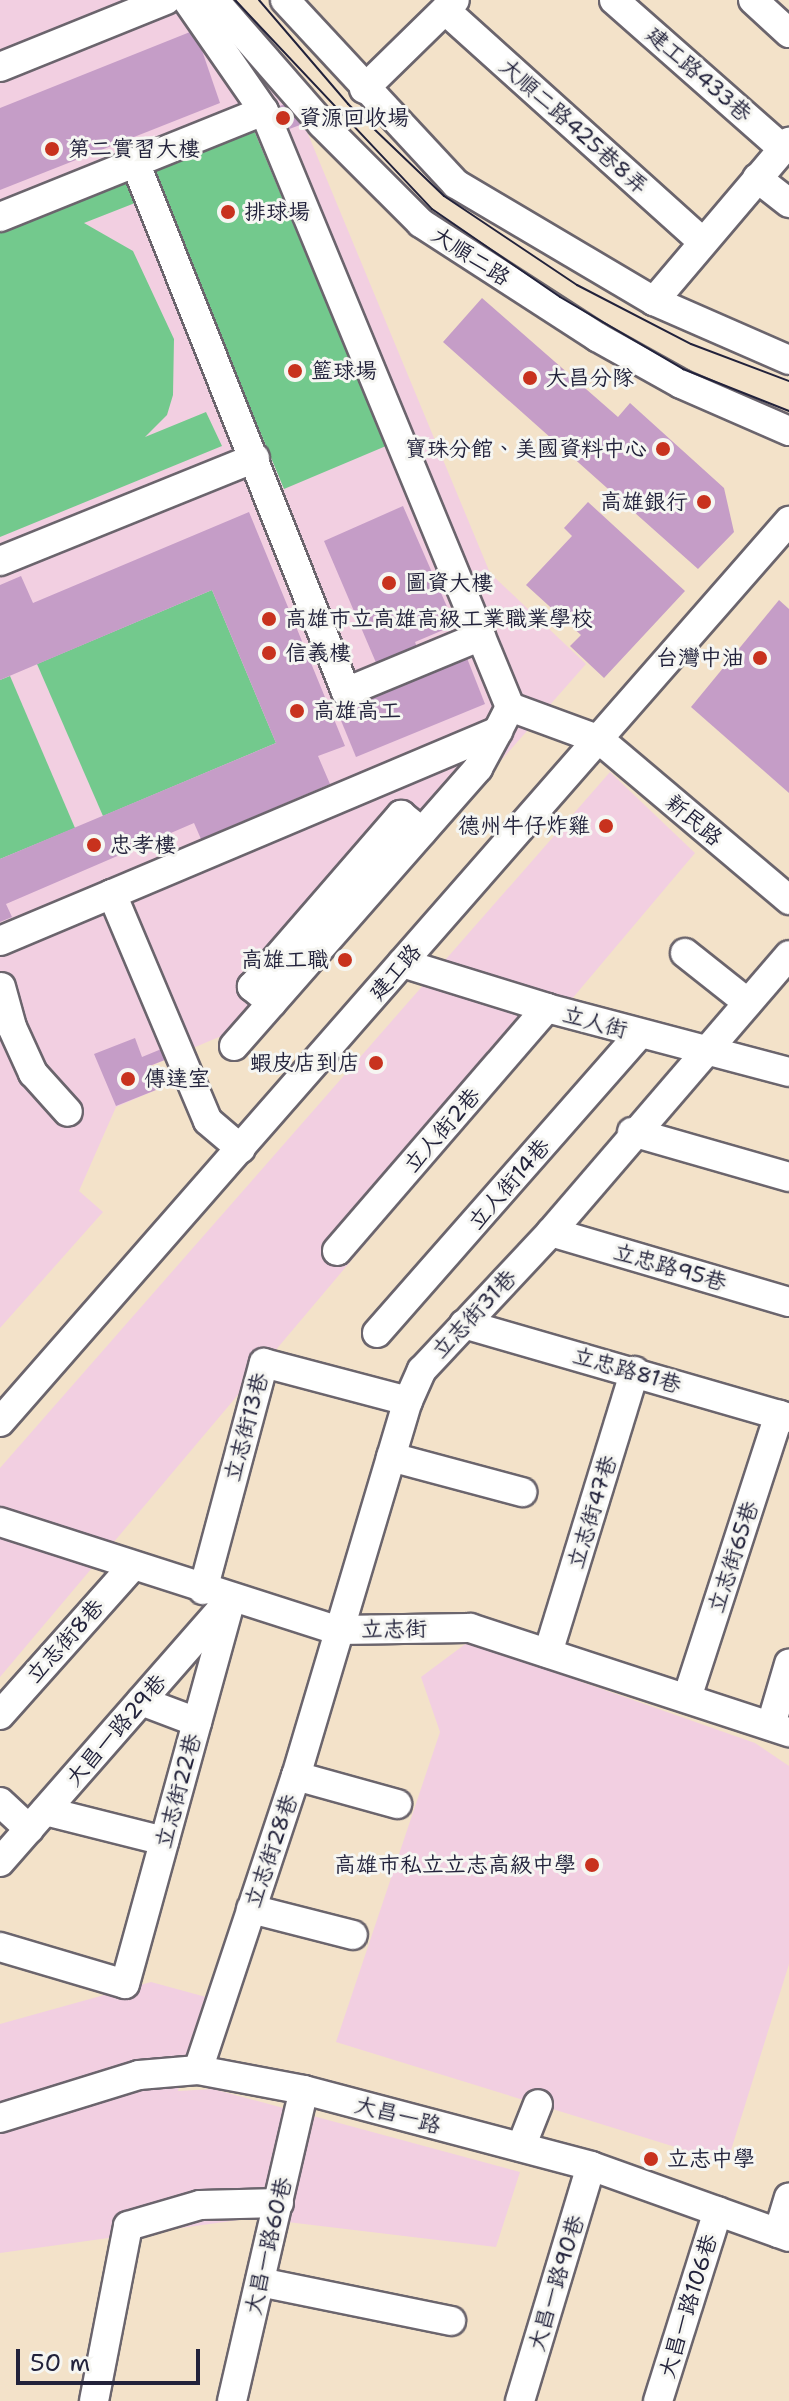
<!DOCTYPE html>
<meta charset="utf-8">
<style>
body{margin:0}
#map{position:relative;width:789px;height:2401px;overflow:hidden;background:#f3e2c9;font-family:"Shantell Sans","LXGW WenKai TC",sans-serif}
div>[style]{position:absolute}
.built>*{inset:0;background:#f2cfe1}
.green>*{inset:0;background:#73c98d}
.building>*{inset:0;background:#c59dc7}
.roads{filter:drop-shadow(2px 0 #6b656d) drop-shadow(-2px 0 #6b656d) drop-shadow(0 2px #6b656d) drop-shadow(0 -2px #6b656d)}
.minor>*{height:28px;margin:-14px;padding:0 14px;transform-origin:14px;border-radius:14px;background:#fff}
.tram>*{height:2px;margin:-1px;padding:0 1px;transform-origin:1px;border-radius:1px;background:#22223b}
.dots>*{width:22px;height:22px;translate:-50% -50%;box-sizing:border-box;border:4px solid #f6f6f2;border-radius:50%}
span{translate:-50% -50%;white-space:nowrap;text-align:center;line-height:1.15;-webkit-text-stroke:6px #f6f6f2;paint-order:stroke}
.street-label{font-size:22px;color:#22223b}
.poi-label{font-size:22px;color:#22223b}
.left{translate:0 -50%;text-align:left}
.right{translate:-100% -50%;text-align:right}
.scale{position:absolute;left:16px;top:2349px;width:184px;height:36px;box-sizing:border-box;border:4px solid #22223b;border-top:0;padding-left:10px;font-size:24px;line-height:28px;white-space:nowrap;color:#22223b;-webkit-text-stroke:6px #f6f6f2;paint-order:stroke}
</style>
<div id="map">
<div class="built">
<div style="clip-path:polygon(0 0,203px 0,303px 122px,490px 573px,586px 664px,244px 1052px,219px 1037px,148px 1067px,156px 1090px,116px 1107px,79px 1191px,103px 1212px,0 1328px)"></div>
<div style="clip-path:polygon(610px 772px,695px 853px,0 1677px,0 1468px)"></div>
<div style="clip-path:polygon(468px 1642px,755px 1743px,789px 1766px,789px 1964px,727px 2163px,336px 2042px,440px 1732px,421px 1677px)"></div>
<div style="clip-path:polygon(151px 1982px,206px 1997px,178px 2091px,213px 2089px,520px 2172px,496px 2247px,253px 2218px,0 2253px,0 2024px)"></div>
</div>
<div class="green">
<div style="clip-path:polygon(253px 128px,386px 446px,284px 489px,151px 170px)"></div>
<div style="clip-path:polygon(123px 176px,135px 203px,84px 223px,133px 251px,174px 339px,173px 395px,167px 415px,145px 437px,206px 412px,222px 446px,0 537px,0 225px)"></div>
<div style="clip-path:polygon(212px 590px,276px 743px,103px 816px,37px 664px)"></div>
<div style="clip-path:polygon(10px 676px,75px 828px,0 859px,0 680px)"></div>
</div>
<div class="building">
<div style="clip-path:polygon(195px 30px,220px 103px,0 190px,0 108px)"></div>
<div style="clip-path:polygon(290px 102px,300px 125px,276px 134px,267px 111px)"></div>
<div style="clip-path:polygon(482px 298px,618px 417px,630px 403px,724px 488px,734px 532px,698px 569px,443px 342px)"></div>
<div style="clip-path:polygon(588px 502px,685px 591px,604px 678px,570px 646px,581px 635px,526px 585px,572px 536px,564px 528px)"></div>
<div style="clip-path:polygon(403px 506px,455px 625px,415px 642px,420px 655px,380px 672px,324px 541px)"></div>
<div style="clip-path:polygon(249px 512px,345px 746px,318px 756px,330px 784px,201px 839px,194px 823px,6px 904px,12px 917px,0 922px,0 859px,276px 743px,212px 590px,0 680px,0 585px,21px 576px,33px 603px)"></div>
<div style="clip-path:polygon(779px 600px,789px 609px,789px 793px,691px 707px)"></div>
<div style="clip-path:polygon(465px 653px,485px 704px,356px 757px,335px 706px)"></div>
<div style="clip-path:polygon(135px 1038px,142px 1057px,176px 1043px,180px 1054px,147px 1067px,156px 1090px,116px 1106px,94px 1054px)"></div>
</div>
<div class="roads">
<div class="minor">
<div style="left:187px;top:0;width:135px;rotate:55.3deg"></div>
<div style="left:264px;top:111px;width:645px;rotate:67.57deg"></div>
<div style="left:510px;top:707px;width:27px;rotate:117deg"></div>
<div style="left:498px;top:731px;width:419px;rotate:157.1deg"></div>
<div style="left:112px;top:894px;width:246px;rotate:67.1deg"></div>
<div style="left:208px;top:1121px;width:43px;rotate:40.3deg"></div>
<div style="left:214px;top:0;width:164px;rotate:48.9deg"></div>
<div style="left:322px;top:124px;width:140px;rotate:45deg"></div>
<div style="left:421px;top:223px;width:210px;rotate:32.9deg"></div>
<div style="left:597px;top:337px;width:96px;rotate:29.2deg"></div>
<div style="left:681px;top:384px;width:118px;rotate:23.5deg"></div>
<div style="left:285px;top:0;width:251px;rotate:47.1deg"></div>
<div style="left:456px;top:184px;width:230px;rotate:30.6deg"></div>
<div style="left:654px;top:301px;width:147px;rotate:23.6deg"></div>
<div style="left:614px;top:0;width:225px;rotate:41.4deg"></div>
<div style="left:753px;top:0;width:49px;rotate:42.5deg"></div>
<div style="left:445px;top:10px;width:347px;rotate:42deg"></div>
<div style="left:0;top:67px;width:179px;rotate:-22deg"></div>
<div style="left:364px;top:89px;width:127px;rotate:-44.4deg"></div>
<div style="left:135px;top:162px;width:570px;rotate:68.29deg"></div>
<div style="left:346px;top:692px;width:146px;rotate:-22.5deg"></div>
<div style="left:757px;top:178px;width:41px;rotate:38deg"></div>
<div style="left:0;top:217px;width:284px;rotate:-21.9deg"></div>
<div style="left:654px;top:301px;width:209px;rotate:-49.7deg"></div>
<div style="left:0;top:561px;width:275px;rotate:-22deg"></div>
<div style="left:510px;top:707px;width:96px;rotate:20.1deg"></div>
<div style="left:600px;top:740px;width:248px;rotate:40.2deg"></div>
<div style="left:0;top:941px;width:121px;rotate:-22.8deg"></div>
<div style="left:685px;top:953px;width:80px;rotate:38.4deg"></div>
<div style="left:402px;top:963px;width:152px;rotate:17.2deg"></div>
<div style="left:547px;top:1008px;width:250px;rotate:14.8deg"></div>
<div style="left:1px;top:987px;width:41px;rotate:74.6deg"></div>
<div style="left:12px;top:1027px;width:51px;rotate:65.5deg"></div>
<div style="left:33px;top:1073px;width:52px;rotate:48.1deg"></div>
<div style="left:272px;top:1003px;width:26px;rotate:-141deg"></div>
<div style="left:252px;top:987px;width:228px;rotate:-49.1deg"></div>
<div style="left:401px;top:815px;width:27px;rotate:39deg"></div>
<div style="left:234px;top:1046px;width:370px;rotate:-48.7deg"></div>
<div style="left:478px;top:768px;width:42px;rotate:-61.6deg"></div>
<div style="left:632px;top:1132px;width:163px;rotate:16deg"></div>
<div style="left:551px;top:1232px;width:248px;rotate:16.4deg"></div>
<div style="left:337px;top:1251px;width:321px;rotate:-49.2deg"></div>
<div style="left:464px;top:1324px;width:338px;rotate:16.1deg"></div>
<div style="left:377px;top:1333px;width:398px;rotate:-48.7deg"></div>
<div style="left:0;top:1422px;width:1198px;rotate:-48.79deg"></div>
<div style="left:391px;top:1457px;width:136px;rotate:15deg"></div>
<div style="left:0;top:1522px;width:354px;rotate:17.8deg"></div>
<div style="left:337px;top:1630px;width:133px;rotate:-0.9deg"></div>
<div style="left:470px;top:1628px;width:336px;rotate:18.1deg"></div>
<div style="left:203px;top:1590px;width:235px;rotate:-75deg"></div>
<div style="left:264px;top:1363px;width:149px;rotate:14.8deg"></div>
<div style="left:548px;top:1653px;width:295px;rotate:-72.9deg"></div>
<div style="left:687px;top:1698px;width:298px;rotate:-72deg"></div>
<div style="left:141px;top:1701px;width:60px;rotate:20.6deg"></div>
<div style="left:0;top:1715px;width:197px;rotate:-48.3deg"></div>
<div style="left:771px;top:1725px;width:64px;rotate:-73.6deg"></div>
<div style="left:296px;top:1776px;width:105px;rotate:15.5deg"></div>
<div style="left:0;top:1802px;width:40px;rotate:43deg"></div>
<div style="left:45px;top:1811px;width:123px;rotate:14.1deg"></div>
<div style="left:0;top:1862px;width:342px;rotate:-48.8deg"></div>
<div style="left:251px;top:1909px;width:105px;rotate:14.3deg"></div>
<div style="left:0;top:1947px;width:130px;rotate:16.5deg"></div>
<div style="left:125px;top:1984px;width:399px;rotate:-74.6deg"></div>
<div style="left:198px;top:2070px;width:310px;rotate:-71.6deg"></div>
<div style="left:296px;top:1776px;width:391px;rotate:-73.4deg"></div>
<div style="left:408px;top:1401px;width:34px;rotate:-66deg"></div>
<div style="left:422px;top:1370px;width:189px;rotate:-46.9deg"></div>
<div style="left:551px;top:1232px;width:365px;rotate:-49.3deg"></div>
<div style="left:0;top:2118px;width:145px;rotate:-17.2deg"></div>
<div style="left:139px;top:2075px;width:59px;rotate:-4.8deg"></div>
<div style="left:198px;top:2070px;width:108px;rotate:10.7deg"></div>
<div style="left:304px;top:2090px;width:297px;rotate:14.8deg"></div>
<div style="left:591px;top:2166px;width:210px;rotate:19.7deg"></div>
<div style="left:521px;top:2147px;width:46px;rotate:-68.4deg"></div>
<div style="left:778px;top:2233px;width:37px;rotate:-73deg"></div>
<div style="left:260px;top:2282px;width:195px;rotate:11.5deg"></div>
<div style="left:94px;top:2401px;width:178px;rotate:-79deg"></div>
<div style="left:128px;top:2226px;width:75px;rotate:-16.3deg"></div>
<div style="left:200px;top:2205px;width:79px;rotate:-1.5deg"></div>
<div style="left:232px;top:2401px;width:319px;rotate:-77deg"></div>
<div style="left:520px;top:2401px;width:245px;rotate:-73.2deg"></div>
<div style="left:658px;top:2401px;width:199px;rotate:-72.5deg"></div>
</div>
</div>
<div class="tram">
<div style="left:235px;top:0;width:287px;rotate:46.7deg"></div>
<div style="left:432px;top:209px;width:155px;rotate:34.5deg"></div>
<div style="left:560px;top:297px;width:143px;rotate:30.3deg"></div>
<div style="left:683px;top:369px;width:114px;rotate:21.6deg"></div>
<div style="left:259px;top:0;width:137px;rotate:49.4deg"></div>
<div style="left:348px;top:104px;width:133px;rotate:43.8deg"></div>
<div style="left:444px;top:196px;width:160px;rotate:33.8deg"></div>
<div style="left:577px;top:285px;width:128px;rotate:27.4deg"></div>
<div style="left:691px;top:344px;width:105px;rotate:20.7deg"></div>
</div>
<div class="dots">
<div style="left:283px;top:118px;background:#c8321e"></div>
<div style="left:52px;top:149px;background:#c8321e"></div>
<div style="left:228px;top:212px;background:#c8321e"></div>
<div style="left:295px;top:371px;background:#c8321e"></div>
<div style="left:530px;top:378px;background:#c8321e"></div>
<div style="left:663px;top:449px;background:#c8321e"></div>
<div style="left:704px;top:502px;background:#c8321e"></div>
<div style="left:389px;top:583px;background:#c8321e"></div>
<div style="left:269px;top:619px;background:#c8321e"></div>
<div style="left:269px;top:653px;background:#c8321e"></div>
<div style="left:760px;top:658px;background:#c8321e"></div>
<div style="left:297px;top:711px;background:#c8321e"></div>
<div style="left:606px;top:826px;background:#c8321e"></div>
<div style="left:94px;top:845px;background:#c8321e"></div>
<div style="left:345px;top:960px;background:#c8321e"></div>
<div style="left:376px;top:1063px;background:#c8321e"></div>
<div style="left:128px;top:1079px;background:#c8321e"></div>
<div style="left:592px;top:1865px;background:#c8321e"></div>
<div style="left:651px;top:2159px;background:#c8321e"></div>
</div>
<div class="street-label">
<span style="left:699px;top:74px;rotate:41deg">建工路433巷</span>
<span style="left:574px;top:126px;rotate:42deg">大順二路425巷8弄</span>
<span style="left:471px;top:256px;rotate:33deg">大順二路</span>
<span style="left:694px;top:820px;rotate:40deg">新民路</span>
<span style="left:395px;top:972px;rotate:-49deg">建工路</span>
<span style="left:595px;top:1022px;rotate:15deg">立人街</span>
<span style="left:442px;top:1130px;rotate:-49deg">立人街2巷</span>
<span style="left:509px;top:1184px;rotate:-49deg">立人街14巷</span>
<span style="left:670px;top:1267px;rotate:16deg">立忠路95巷</span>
<span style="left:474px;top:1314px;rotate:-47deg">立志街31巷</span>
<span style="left:627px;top:1370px;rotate:16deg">立忠路81巷</span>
<span style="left:246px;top:1427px;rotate:-75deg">立志街13巷</span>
<span style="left:592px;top:1512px;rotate:-73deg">立志街47巷</span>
<span style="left:733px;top:1557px;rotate:-72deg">立志街65巷</span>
<span style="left:394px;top:1629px;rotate:-1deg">立志街</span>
<span style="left:65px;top:1641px;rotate:-48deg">立志街8巷</span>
<span style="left:116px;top:1730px;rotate:-49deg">大昌一路29巷</span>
<span style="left:178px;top:1791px;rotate:-75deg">立志街22巷</span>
<span style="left:271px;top:1851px;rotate:-71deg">立志街28巷</span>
<span style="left:398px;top:2115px;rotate:15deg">大昌一路</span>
<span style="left:268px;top:2246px;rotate:-77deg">大昌一路60巷</span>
<span style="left:556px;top:2283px;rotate:-73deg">大昌一路90巷</span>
<span style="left:688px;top:2306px;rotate:-73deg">大昌一路106巷</span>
</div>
<div class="poi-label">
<span class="left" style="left:299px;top:118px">資源回收場</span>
<span class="left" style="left:68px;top:149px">第二實習大樓</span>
<span class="left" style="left:244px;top:212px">排球場</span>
<span class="left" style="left:311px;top:371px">籃球場</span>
<span class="left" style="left:546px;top:378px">大昌分隊</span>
<span class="right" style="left:647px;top:449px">寶珠分館、美國資料中心</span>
<span class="right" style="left:688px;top:502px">高雄銀行</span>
<span class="left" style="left:405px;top:583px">圖資大樓</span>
<span class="left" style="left:285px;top:619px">高雄市立高雄高級工業職業學校</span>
<span class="left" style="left:285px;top:653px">信義樓</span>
<span class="right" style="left:744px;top:658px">台灣中油</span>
<span class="left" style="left:313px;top:711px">高雄高工</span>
<span class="right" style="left:590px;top:826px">德州牛仔炸雞</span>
<span class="left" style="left:110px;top:845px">忠孝樓</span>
<span class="right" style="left:329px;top:960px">高雄工職</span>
<span class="right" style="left:360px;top:1063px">蝦皮店到店</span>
<span class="left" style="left:144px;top:1079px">傳達室</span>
<span class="right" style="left:576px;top:1865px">高雄市私立立志高級中學</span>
<span class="left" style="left:667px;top:2159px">立志中學</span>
</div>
<div class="scale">50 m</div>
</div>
